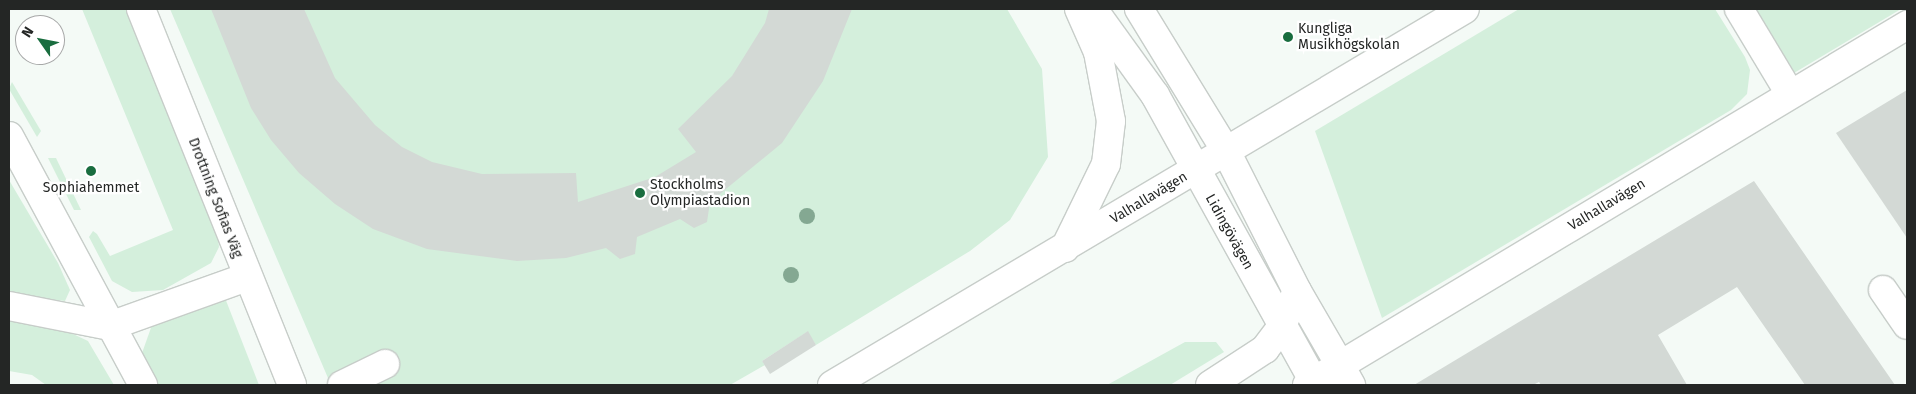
<!DOCTYPE html>
<meta charset="utf-8">
<style>
body{margin:0}
#map{position:relative;width:1916px;height:394px;overflow:hidden;background:#f4faf6;font-family:"Fira Sans",sans-serif}
div>[style]{position:absolute}
.green>*{inset:0;background:#d4efdc}
.building>*{inset:0;background:#d3d9d5}
.roads{filter:drop-shadow(1px 0 #c7cdc9) drop-shadow(-1px 0 #c7cdc9) drop-shadow(0 1px #c7cdc9) drop-shadow(0 -1px #c7cdc9)}
.minor>*{height:28px;margin:-14px;padding:0 14px;transform-origin:14px;border-radius:14px;background:#fff}
.major>*{height:28px;margin:-14px;padding:0 14px;transform-origin:14px;border-radius:14px;background:#fff}
.trees>*{width:16px;height:16px;margin:-8px;border-radius:50%;background:#84a892}
.dots>*{width:14px;height:14px;translate:-50% -50%;box-sizing:border-box;border:2px solid #fff;border-radius:50%}
span{translate:-50% -50%;white-space:nowrap;text-align:center;line-height:1.15;-webkit-text-stroke:4.5px #fff;paint-order:stroke}
.poi-label{font-size:14px;color:#242625}
.left{translate:0 -50%;text-align:left}
.street-label{font-size:14px;color:#242625}
.frame{position:absolute;inset:0;border:10px solid #242625;pointer-events:none}
.north{position:absolute;left:15px;top:15px;width:50px;height:50px;box-sizing:border-box;background:#fff;border:1px solid #a7a8a8;border-radius:50%;rotate:303deg;font-size:14px;font-weight:700;line-height:20px;text-align:center;color:#242625}
.north::after{content:'';display:block;margin:auto;width:18px;height:22px;background:#196d3f;clip-path:polygon(50% 0,100% 100%,50% 72%,0 100%)}
</style>
<div id="map">
<div class="green">
<div style="clip-path:polygon(82px 9px,129px 9px,217px 229px,219px 247px,211px 263px,163px 290px,132px 292px,112px 281px,89px 237px,93px 231px,97px 234px,110px 256px,173px 230px)"></div>
<div style="clip-path:polygon(170px 9px,1007px 9px,1042px 69px,1048px 157px,1010px 220px,970px 251px,816px 345px,807px 332px,762px 361px,765px 365px,730px 385px,331px 385px)"></div>
<div style="clip-path:polygon(1519px 9px,1715px 9px,1745px 57px,1750px 70px,1747px 94px,1731px 110px,1382px 318px,1315px 131px)"></div>
<div style="clip-path:polygon(1753px 9px,1901px 9px,1794px 73px)"></div>
<div style="clip-path:polygon(12px 82px,41px 131px,37px 137px,9px 89px)"></div>
<div style="clip-path:polygon(48px 158px,56px 158px,81px 210px,74px 210px)"></div>
<div style="clip-path:polygon(9px 180px,58px 263px,70px 290px,65px 301px,9px 295px)"></div>
<div style="clip-path:polygon(225px 298px,259px 385px,155px 385px,142px 353px,152px 325px)"></div>
<div style="clip-path:polygon(9px 315px,56px 326px,88px 341px,114px 385px,46px 385px,32px 375px,9px 371px)"></div>
<div style="clip-path:polygon(1185px 342px,1216px 342px,1224px 352px,1170px 385px,1107px 385px)"></div>
</div>
<div class="building">
<div style="clip-path:polygon(211px 9px,304px 9px,335px 78px,375px 125px,402px 147px,432px 162px,482px 174px,576px 173px,578px 202px,655px 177px,696px 152px,678px 129px,732px 76px,765px 23px,769px 9px,852px 9px,823px 81px,782px 143px,710px 202px,707px 222px,694px 228px,680px 219px,637px 237px,635px 254px,620px 259px,606px 248px,566px 258px,517px 261px,427px 249px,373px 229px,335px 204px,299px 173px,271px 140px,251px 108px)"></div>
<div style="clip-path:polygon(1907px 90px,1907px 238px,1836px 133px)"></div>
<div style="clip-path:polygon(1754px 181px,1895px 385px,1805px 385px,1737px 287px,1658px 335px,1687px 385px,1541px 385px,1539px 382px,1533px 385px,1414px 385px)"></div>
<div style="clip-path:polygon(808px 331px,816px 345px,770px 374px,762px 361px)"></div>
</div>
<div class="roads">
<div class="minor">
<div style="left:141px;top:9px;width:405px;rotate:68.1deg"></div>
<div style="left:1093px;top:9px;width:106px;rotate:54.2deg"></div>
<div style="left:1155px;top:95px;width:332px;rotate:61deg"></div>
<div style="left:9px;top:136px;width:283px;rotate:61.7deg"></div>
<div style="left:1883px;top:290px;width:42px;rotate:55.6deg"></div>
<div style="left:9px;top:306px;width:103px;rotate:11.2deg"></div>
<div style="left:110px;top:326px;width:145px;rotate:-19.7deg"></div>
<div style="left:1341px;top:367px;width:21px;rotate:61deg"></div>
<div style="left:342px;top:385px;width:48px;rotate:-26deg"></div>
</div>
<div class="major">
<div style="left:1139px;top:9px;width:167px;rotate:58.5deg"></div>
<div style="left:1226px;top:151px;width:157px;rotate:63.1deg"></div>
<div style="left:1297px;top:291px;width:88px;rotate:59.9deg"></div>
<div style="left:1739px;top:9px;width:99px;rotate:59deg"></div>
<div style="left:1065px;top:248px;width:93px;rotate:-64deg"></div>
<div style="left:1106px;top:164px;width:43px;rotate:-83.4deg"></div>
<div style="left:1111px;top:121px;width:70px;rotate:-100.7deg"></div>
<div style="left:1098px;top:52px;width:47px;rotate:-113.8deg"></div>
<div style="left:832px;top:385px;width:736px;rotate:-30.71deg"></div>
<div style="left:1210px;top:385px;width:66px;rotate:-33.2deg"></div>
<div style="left:1265px;top:349px;width:26px;rotate:-53deg"></div>
<div style="left:1281px;top:328px;width:40px;rotate:-66.6deg"></div>
<div style="left:1307px;top:385px;width:700px;rotate:-30.96deg"></div>
</div>
</div>
<div class="trees">
<div style="left:807px;top:216px"></div>
<div style="left:791px;top:275px"></div>
</div>
<div class="dots">
<div style="left:1288px;top:37px;background:#196d3f"></div>
<div style="left:91px;top:171px;background:#196d3f"></div>
<div style="left:640px;top:193px;background:#196d3f"></div>
</div>
<div class="poi-label">
<span class="left" style="left:1298px;top:37px">Kungliga<br>Musikhögskolan</span>
<span class="left" style="left:650px;top:193px">Stockholms<br>Olympiastadion</span>
<span style="left:91px;top:188px">Sophiahemmet</span>
</div>
<div class="street-label">
<span style="left:215px;top:198px;rotate:69deg">Drottning Sofias Väg</span>
<span style="left:1149px;top:198px;rotate:-31deg">Valhallavägen</span>
<span style="left:1607px;top:205px;rotate:-31deg">Valhallavägen</span>
<span style="left:1229px;top:232px;rotate:61deg">Lidingövägen</span>
</div>
<div class="frame"></div>
<div class="north">N</div>
</div>
